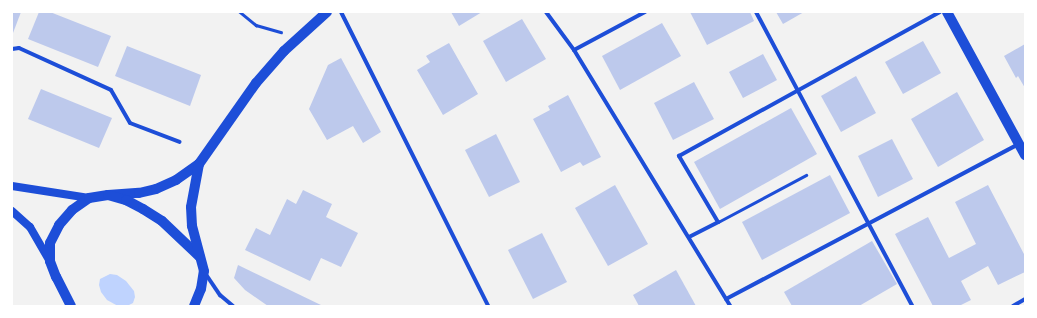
<!DOCTYPE html>
<style>
body{margin:0}
#map{position:relative;width:1037px;height:318px;overflow:hidden;background:#f2f2f2;font-family:"Titillium Web",sans-serif}
div>[style]{position:absolute}
.water>*{inset:0;background:#bfd3fe}
.building>*{inset:0;background:#bdc9ec}
.path>*{height:2.5px;margin:-1.25px;padding:0 1.25px;transform-origin:1.25px;border-radius:1.25px;background:#1d4ed8}
.service>*{height:3px;margin:-1.5px;padding:0 1.5px;transform-origin:1.5px;border-radius:1.5px;background:#1d4ed8}
.minor>*{height:4px;margin:-2px;padding:0 2px;transform-origin:2px;border-radius:2px;background:#1d4ed8}
.secondary>*{height:8px;margin:-4px;padding:0 4px;transform-origin:4px;border-radius:4px;background:#1d4ed8}
.primary>*{height:10px;margin:-5px;padding:0 5px;transform-origin:5px;border-radius:5px;background:#1d4ed8}
span{translate:-50% -50%;white-space:nowrap;text-align:center;line-height:1.15;-webkit-text-stroke:3px #fff;paint-order:stroke}
.frame{position:absolute;inset:0;border:13px solid #fff;pointer-events:none}
</style>
<div id="map">
<div class="water">
<div style="clip-path:polygon(110px 274px,117px 275px,126px 281px,134px 291px,135px 297px,133px 303px,127px 306px,118px 306px,107px 300px,101px 292px,99px 285px,100px 279px)"></div>
</div>
<div class="building">
<div style="clip-path:polygon(12px 12px,21px 12px,13px 33px,12px 33px)"></div>
<div style="clip-path:polygon(39px 12px,50px 12px,111px 36px,98px 67px,28px 39px)"></div>
<div style="clip-path:polygon(451px 12px,482px 12px,459px 26px)"></div>
<div style="clip-path:polygon(690px 12px,750px 12px,754px 21px,707px 45px)"></div>
<div style="clip-path:polygon(776px 12px,804px 12px,783px 24px)"></div>
<div style="clip-path:polygon(522px 19px,546px 59px,506px 82px,483px 41px)"></div>
<div style="clip-path:polygon(662px 23px,681px 56px,620px 90px,602px 56px)"></div>
<div style="clip-path:polygon(923px 41px,941px 73px,903px 94px,885px 62px)"></div>
<div style="clip-path:polygon(449px 43px,478px 94px,443px 115px,417px 70px,430px 62px,426px 56px)"></div>
<div style="clip-path:polygon(1025px 44px,1025px 88px,1018px 76px,1016px 78px,1004px 56px)"></div>
<div style="clip-path:polygon(127px 46px,201px 75px,190px 106px,115px 76px)"></div>
<div style="clip-path:polygon(763px 54px,777px 80px,743px 98px,729px 72px)"></div>
<div style="clip-path:polygon(341px 58px,381px 132px,363px 143px,353px 126px,327px 140px,309px 109px,328px 65px)"></div>
<div style="clip-path:polygon(856px 76px,876px 113px,841px 132px,821px 96px)"></div>
<div style="clip-path:polygon(694px 82px,714px 119px,673px 140px,654px 103px)"></div>
<div style="clip-path:polygon(41px 89px,112px 118px,99px 148px,28px 119px)"></div>
<div style="clip-path:polygon(957px 92px,984px 140px,938px 167px,911px 119px)"></div>
<div style="clip-path:polygon(568px 95px,601px 157px,583px 166px,580px 162px,561px 172px,533px 119px,550px 110px,548px 106px)"></div>
<div style="clip-path:polygon(791px 108px,817px 154px,720px 209px,694px 162px)"></div>
<div style="clip-path:polygon(496px 134px,520px 182px,489px 197px,465px 150px)"></div>
<div style="clip-path:polygon(892px 139px,913px 179px,878px 197px,858px 156px)"></div>
<div style="clip-path:polygon(830px 175px,850px 213px,762px 260px,742px 222px)"></div>
<div style="clip-path:polygon(615px 185px,648px 244px,608px 266px,575px 208px)"></div>
<div style="clip-path:polygon(988px 185px,1025px 256px,1025px 272px,998px 285px,988px 266px,961px 281px,971px 300px,959px 306px,933px 306px,895px 234px,928px 217px,949px 258px,976px 244px,955px 202px)"></div>
<div style="clip-path:polygon(303px 190px,332px 204px,326px 217px,358px 233px,341px 267px,321px 258px,310px 281px,245px 250px,256px 228px,270px 235px,287px 199px,296px 204px)"></div>
<div style="clip-path:polygon(542px 233px,567px 282px,533px 299px,508px 250px)"></div>
<div style="clip-path:polygon(872px 241px,897px 284px,859px 306px,792px 306px,784px 292px)"></div>
<div style="clip-path:polygon(238px 265px,323px 306px,268px 306px,245px 290px,234px 278px)"></div>
<div style="clip-path:polygon(676px 270px,696px 306px,639px 306px,633px 295px)"></div>
</div>
<div class="path">
<div style="left:240px;top:12px;width:21px;rotate:39deg"></div>
<div style="left:256px;top:25px;width:26px;rotate:16deg"></div>
</div>
<div class="service">
<div style="left:718px;top:222px;width:100px;rotate:-28.1deg"></div>
</div>
<div class="minor">
<div style="left:341px;top:12px;width:329px;rotate:63.4deg"></div>
<div style="left:546px;top:12px;width:47px;rotate:53.6deg"></div>
<div style="left:574px;top:50px;width:300px;rotate:58.6deg"></div>
<div style="left:756px;top:12px;width:333px;rotate:62deg"></div>
<div style="left:12px;top:49px;width:7px;rotate:-8deg"></div>
<div style="left:19px;top:48px;width:101px;rotate:24.5deg"></div>
<div style="left:111px;top:90px;width:38px;rotate:60deg"></div>
<div style="left:130px;top:123px;width:53px;rotate:20.8deg"></div>
<div style="left:574px;top:50px;width:81px;rotate:-28.2deg"></div>
<div style="left:689px;top:237px;width:33px;rotate:-27deg"></div>
<div style="left:718px;top:222px;width:77px;rotate:-120.6deg"></div>
<div style="left:679px;top:156px;width:298px;rotate:-28.9deg"></div>
<div style="left:205px;top:273px;width:27px;rotate:56deg"></div>
<div style="left:220px;top:295px;width:17px;rotate:40deg"></div>
<div style="left:726px;top:299px;width:331px;rotate:-27.9deg"></div>
<div style="left:1013px;top:306px;width:14px;rotate:-30deg"></div>
</div>
<div class="secondary">
<div style="left:12px;top:186px;width:78px;rotate:8.9deg"></div>
<div style="left:12px;top:211px;width:24px;rotate:42deg"></div>
<div style="left:30px;top:227px;width:39px;rotate:60deg"></div>
</div>
<div class="primary">
<div style="left:947px;top:12px;width:163px;rotate:61.4deg"></div>
<div style="left:108px;top:195px;width:31px;rotate:-4deg"></div>
<div style="left:139px;top:193px;width:17px;rotate:-13deg"></div>
<div style="left:156px;top:189px;width:22px;rotate:-24deg"></div>
<div style="left:176px;top:180px;width:28px;rotate:-35deg"></div>
<div style="left:199px;top:164px;width:99px;rotate:-54.9deg"></div>
<div style="left:256px;top:83px;width:43px;rotate:-48.8deg"></div>
<div style="left:284px;top:51px;width:58px;rotate:-42.2deg"></div>
<div style="left:71px;top:306px;width:33px;rotate:-117deg"></div>
<div style="left:56px;top:277px;width:17px;rotate:-111deg"></div>
<div style="left:50px;top:261px;width:18px;rotate:-90deg"></div>
<div style="left:50px;top:243px;width:20px;rotate:-63deg"></div>
<div style="left:59px;top:225px;width:20px;rotate:-49deg"></div>
<div style="left:72px;top:210px;width:21px;rotate:-35deg"></div>
<div style="left:89px;top:198px;width:19px;rotate:-9deg"></div>
<div style="left:108px;top:195px;width:19px;rotate:16deg"></div>
<div style="left:126px;top:200px;width:19px;rotate:28deg"></div>
<div style="left:143px;top:209px;width:22px;rotate:32deg"></div>
<div style="left:162px;top:221px;width:52px;rotate:43.5deg"></div>
<div style="left:194px;top:306px;width:18px;rotate:-68deg"></div>
<div style="left:201px;top:289px;width:18px;rotate:-81deg"></div>
<div style="left:204px;top:271px;width:47px;rotate:-104.9deg"></div>
<div style="left:192px;top:226px;width:19px;rotate:-93deg"></div>
<div style="left:191px;top:207px;width:44px;rotate:-79.5deg"></div>
</div>
<div class="frame"></div>
</div>
